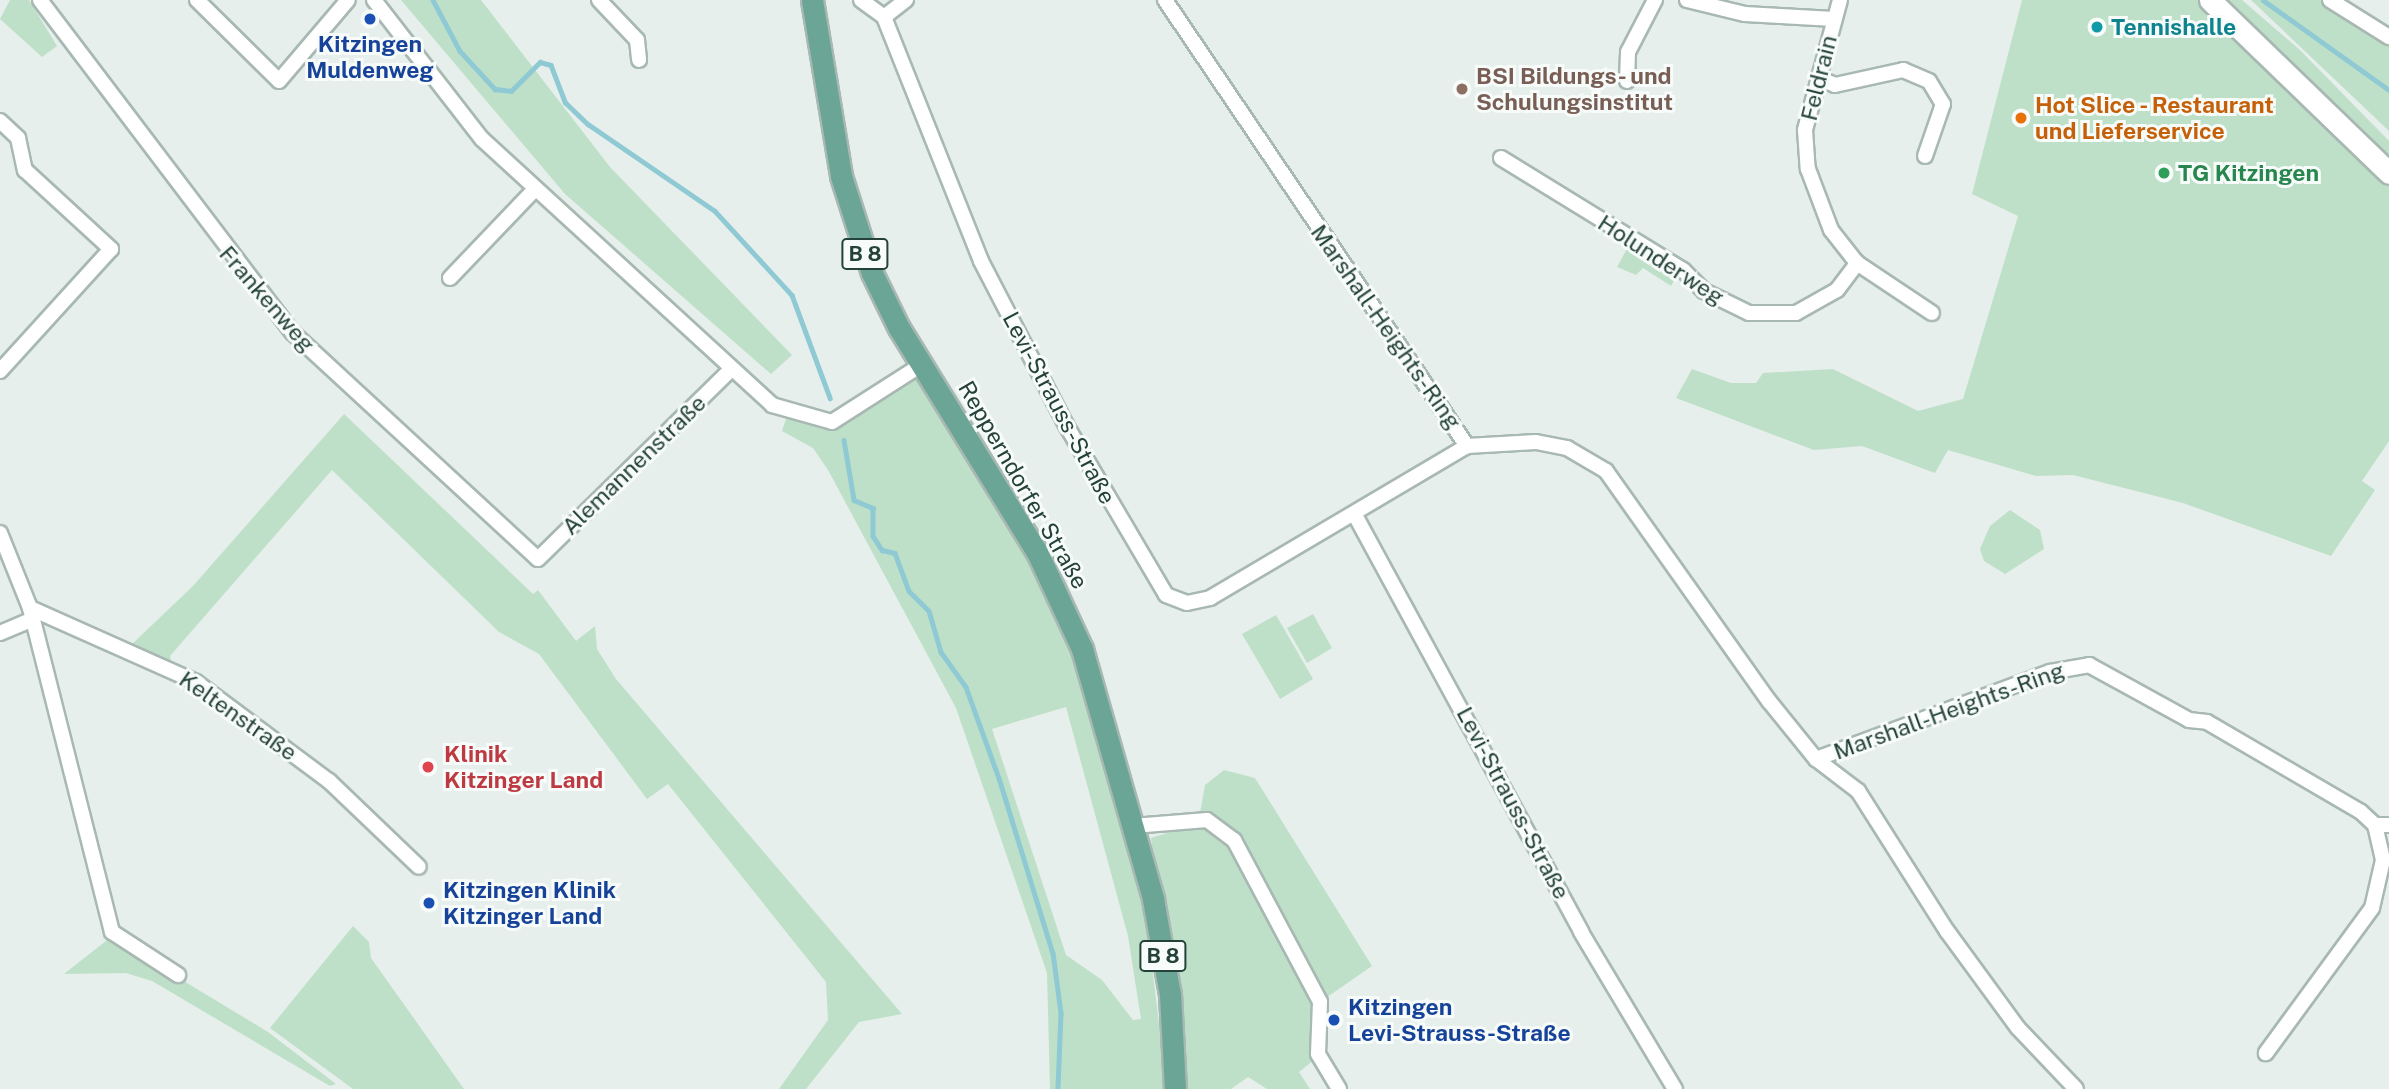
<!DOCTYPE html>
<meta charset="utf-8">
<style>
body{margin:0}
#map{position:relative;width:2389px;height:1089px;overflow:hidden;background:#e6efeb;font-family:"Public Sans",sans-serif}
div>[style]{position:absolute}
.green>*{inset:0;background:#bfe0c8}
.stream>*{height:4.5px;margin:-2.25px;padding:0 2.25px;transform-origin:2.25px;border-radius:2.25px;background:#8ec9d4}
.roads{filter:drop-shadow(2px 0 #a8b8b2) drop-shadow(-2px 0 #a8b8b2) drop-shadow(0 2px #a8b8b2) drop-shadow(0 -2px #a8b8b2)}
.street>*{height:14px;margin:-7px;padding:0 7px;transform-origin:7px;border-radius:7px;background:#fff}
.secondary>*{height:21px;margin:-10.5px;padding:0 10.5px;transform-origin:10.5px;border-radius:10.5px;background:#fff}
.primary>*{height:21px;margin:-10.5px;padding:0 10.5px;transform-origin:10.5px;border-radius:10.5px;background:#6aa596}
.dots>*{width:19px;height:19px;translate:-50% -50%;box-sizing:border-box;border:4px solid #f7fbf9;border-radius:50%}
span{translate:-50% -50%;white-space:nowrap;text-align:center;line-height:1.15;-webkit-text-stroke:6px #f7fbf9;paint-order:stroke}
.shield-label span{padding:2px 5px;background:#f7fbf9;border:2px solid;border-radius:5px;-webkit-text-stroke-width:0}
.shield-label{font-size:21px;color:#24423a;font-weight:700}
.culture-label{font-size:23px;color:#0d838f;font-weight:700}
.left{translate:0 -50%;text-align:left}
.transit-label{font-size:23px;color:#164399;font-weight:700}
.education-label{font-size:23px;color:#785e54;font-weight:700}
.street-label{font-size:23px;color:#24423a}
.food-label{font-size:23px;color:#c56008;font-weight:700}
.leisure-label{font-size:23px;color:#27864d;font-weight:700}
.health-label{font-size:23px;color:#be3a42;font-weight:700}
</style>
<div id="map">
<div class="green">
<div style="clip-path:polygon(10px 0,29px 0,57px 46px,42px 57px,0 19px)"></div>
<div style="clip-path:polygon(401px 0,481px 0,610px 167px,792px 355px,771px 374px,565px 194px)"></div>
<div style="clip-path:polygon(2022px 0,2202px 0,2389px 178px,2389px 441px,2362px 481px,2375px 490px,2331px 556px,2183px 503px,2073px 475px,2036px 476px,1948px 450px,1935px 473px,1862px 446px,1814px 450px,1676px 398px,1692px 369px,1731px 383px,1756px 383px,1763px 373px,1833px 369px,1918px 411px,1963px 399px,2018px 216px,1972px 194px)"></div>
<div style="clip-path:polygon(2215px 0,2242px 0,2300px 50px,2389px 141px,2389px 168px)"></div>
<div style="clip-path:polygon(2251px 0,2326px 0,2389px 40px,2389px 131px)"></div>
<div style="clip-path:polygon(1629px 245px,1679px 272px,1671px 286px,1643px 268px,1636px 275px,1617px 267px)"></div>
<div style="clip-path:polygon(evenodd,909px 379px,921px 380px,1021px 542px,1076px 655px,1144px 901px,1167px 1089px,1050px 1089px,1047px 973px,956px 708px,828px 470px,813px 448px,782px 431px,786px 419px,829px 427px,844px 422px,909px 379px,1066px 707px,1128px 936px,1141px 1019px,1133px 1020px,1102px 980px,1066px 955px,992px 729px,1066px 707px)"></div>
<div style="clip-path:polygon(344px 414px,533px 594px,538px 590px,576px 641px,595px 626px,597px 649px,616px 679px,902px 1014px,859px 1022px,806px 1089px,779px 1089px,828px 1020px,826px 982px,668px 784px,647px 799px,539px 654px,499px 632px,332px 470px,170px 656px,172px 665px,131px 645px,193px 586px)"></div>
<div style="clip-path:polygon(2010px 510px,2040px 530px,2044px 549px,2005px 574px,1984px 561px,1980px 549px,1990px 526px)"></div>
<div style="clip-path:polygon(1313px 614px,1332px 648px,1307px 663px,1287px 628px)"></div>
<div style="clip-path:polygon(1276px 615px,1313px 679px,1280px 699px,1242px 634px)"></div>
<div style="clip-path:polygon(1224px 770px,1255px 778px,1372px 966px,1323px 1000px,1242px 846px,1200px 813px,1205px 785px)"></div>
<div style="clip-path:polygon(1199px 823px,1225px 837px,1317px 1012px,1314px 1060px,1299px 1072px,1310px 1089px,1267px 1089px,1248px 1077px,1231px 1089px,1181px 1089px,1151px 838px)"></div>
<div style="clip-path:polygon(353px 926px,369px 942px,371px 958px,464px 1089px,353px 1089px,270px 1028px)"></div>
<div style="clip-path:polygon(111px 937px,268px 1032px,336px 1084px,330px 1086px,152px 981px,126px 973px,64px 974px)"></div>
</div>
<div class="stream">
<div style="left:433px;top:0;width:58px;rotate:62.1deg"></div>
<div style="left:460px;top:51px;width:52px;rotate:47.4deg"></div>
<div style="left:495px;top:89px;width:16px;rotate:7deg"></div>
<div style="left:511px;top:91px;width:41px;rotate:-45deg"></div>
<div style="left:540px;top:62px;width:11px;rotate:15deg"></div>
<div style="left:551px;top:65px;width:40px;rotate:69deg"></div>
<div style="left:565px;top:102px;width:32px;rotate:44deg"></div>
<div style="left:588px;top:124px;width:154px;rotate:34.4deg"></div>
<div style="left:715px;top:211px;width:114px;rotate:47.5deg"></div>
<div style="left:792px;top:295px;width:110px;rotate:69.7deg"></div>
<div style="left:2263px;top:0;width:155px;rotate:35.5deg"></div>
<div style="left:844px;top:440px;width:61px;rotate:80.5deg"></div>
<div style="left:854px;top:500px;width:21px;rotate:23deg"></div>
<div style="left:873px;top:508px;width:28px;rotate:90deg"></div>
<div style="left:873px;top:536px;width:17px;rotate:57deg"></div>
<div style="left:882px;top:550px;width:13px;rotate:13deg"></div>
<div style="left:895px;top:553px;width:40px;rotate:69.8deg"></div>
<div style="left:909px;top:591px;width:28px;rotate:45deg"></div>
<div style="left:929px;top:611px;width:43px;rotate:73.7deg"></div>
<div style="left:941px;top:652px;width:43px;rotate:54.5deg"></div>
<div style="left:966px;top:687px;width:97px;rotate:70.1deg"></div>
<div style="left:999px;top:778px;width:183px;rotate:72.9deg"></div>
<div style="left:1053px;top:953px;width:61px;rotate:82.4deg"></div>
<div style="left:1061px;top:1013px;width:76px;rotate:92.3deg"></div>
</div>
<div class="roads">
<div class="street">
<div style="left:40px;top:0;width:418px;rotate:52.8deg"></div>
<div style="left:293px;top:333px;width:333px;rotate:42.7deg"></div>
<div style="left:538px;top:559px;width:269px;rotate:-44.5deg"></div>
<div style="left:197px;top:0;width:115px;rotate:44.6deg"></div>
<div style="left:279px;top:81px;width:106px;rotate:-49.6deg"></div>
<div style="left:374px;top:0;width:176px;rotate:52.2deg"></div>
<div style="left:482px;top:139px;width:394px;rotate:42.5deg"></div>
<div style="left:772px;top:405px;width:62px;rotate:15.8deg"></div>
<div style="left:832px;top:422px;width:106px;rotate:-32.6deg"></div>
<div style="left:599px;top:0;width:55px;rotate:46.5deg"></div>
<div style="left:637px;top:40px;width:20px;rotate:84deg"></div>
<div style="left:861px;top:0;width:29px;rotate:36deg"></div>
<div style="left:884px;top:17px;width:28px;rotate:-38deg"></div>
<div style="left:1165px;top:0;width:539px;rotate:55.9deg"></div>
<div style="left:1687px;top:0;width:60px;rotate:13.6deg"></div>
<div style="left:1745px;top:14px;width:89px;rotate:3.2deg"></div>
<div style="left:1840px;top:0;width:135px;rotate:105.1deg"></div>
<div style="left:1805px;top:130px;width:39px;rotate:86deg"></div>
<div style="left:1808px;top:169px;width:65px;rotate:69.3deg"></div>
<div style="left:1831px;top:230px;width:42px;rotate:51.8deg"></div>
<div style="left:1857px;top:263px;width:90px;rotate:33.7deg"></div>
<div style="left:2330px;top:0;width:70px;rotate:32.1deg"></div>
<div style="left:884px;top:17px;width:263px;rotate:68.3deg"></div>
<div style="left:981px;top:261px;width:185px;rotate:62.6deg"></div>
<div style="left:1066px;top:425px;width:197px;rotate:59.5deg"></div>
<div style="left:1166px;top:595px;width:22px;rotate:21deg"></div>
<div style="left:1187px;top:603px;width:24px;rotate:-12deg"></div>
<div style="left:1210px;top:598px;width:299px;rotate:-30.6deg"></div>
<div style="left:1467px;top:446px;width:69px;rotate:-3.3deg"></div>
<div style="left:1536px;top:442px;width:32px;rotate:11deg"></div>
<div style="left:1567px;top:448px;width:45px;rotate:30.5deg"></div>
<div style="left:1606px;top:471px;width:282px;rotate:54.7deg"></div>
<div style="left:1769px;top:701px;width:75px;rotate:51deg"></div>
<div style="left:1816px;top:759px;width:53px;rotate:37.3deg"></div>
<div style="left:1858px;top:791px;width:166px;rotate:57.6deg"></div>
<div style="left:1947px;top:931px;width:120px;rotate:53.8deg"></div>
<div style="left:2018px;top:1028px;width:84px;rotate:46.4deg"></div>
<div style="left:1818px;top:78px;width:18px;rotate:22deg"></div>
<div style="left:1835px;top:85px;width:70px;rotate:-12.4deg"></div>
<div style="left:1903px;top:70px;width:28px;rotate:23deg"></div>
<div style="left:1929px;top:81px;width:27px;rotate:59deg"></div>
<div style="left:1943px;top:104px;width:55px;rotate:109.1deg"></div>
<div style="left:1627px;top:81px;width:29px;rotate:-88deg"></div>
<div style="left:1628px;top:52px;width:59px;rotate:-62.6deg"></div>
<div style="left:0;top:121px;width:25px;rotate:43deg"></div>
<div style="left:18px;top:138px;width:33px;rotate:78deg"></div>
<div style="left:25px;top:170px;width:117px;rotate:42.6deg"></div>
<div style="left:111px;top:249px;width:165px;rotate:132.3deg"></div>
<div style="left:1501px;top:158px;width:214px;rotate:31.6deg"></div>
<div style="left:1683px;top:270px;width:30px;rotate:45deg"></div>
<div style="left:1704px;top:291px;width:50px;rotate:26.1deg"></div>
<div style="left:1749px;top:313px;width:47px"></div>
<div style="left:1796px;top:313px;width:47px;rotate:-29.3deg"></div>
<div style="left:1837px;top:290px;width:34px;rotate:-53deg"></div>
<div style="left:450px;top:278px;width:123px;rotate:-46.3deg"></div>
<div style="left:1355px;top:515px;width:474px;rotate:61.5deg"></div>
<div style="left:1581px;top:932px;width:183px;rotate:59.1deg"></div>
<div style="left:0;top:533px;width:81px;rotate:68.2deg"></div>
<div style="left:30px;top:608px;width:334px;rotate:75.8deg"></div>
<div style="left:112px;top:932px;width:79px;rotate:33.1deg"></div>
<div style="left:30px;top:608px;width:182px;rotate:24deg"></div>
<div style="left:196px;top:682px;width:166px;rotate:36.7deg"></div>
<div style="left:329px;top:781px;width:124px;rotate:43.7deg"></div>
<div style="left:0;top:633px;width:36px;rotate:-23deg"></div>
<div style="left:1816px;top:759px;width:250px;rotate:-20.4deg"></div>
<div style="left:2050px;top:672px;width:40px;rotate:-10deg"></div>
<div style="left:2089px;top:665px;width:114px;rotate:28.8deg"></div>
<div style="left:2189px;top:720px;width:18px;rotate:6deg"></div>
<div style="left:2207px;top:722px;width:178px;rotate:30.3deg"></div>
<div style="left:2361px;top:812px;width:19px;rotate:43deg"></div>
<div style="left:2375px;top:825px;width:36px;rotate:77deg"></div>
<div style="left:2383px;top:860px;width:49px;rotate:102.9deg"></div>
<div style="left:2372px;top:908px;width:180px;rotate:126.2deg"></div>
<div style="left:2375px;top:825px;width:14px"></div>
<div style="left:1133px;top:826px;width:74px;rotate:-4.6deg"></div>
<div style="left:1207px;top:820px;width:34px;rotate:37deg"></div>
<div style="left:1234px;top:840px;width:183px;rotate:62deg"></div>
<div style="left:1320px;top:1002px;width:52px;rotate:92.2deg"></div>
<div style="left:1318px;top:1054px;width:41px;rotate:59deg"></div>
</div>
<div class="secondary">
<div style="left:2210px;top:0;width:249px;rotate:44deg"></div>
</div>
<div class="primary">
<div style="left:812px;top:0;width:178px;rotate:80.6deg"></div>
<div style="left:841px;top:176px;width:102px;rotate:72.3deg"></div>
<div style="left:872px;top:273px;width:61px;rotate:63.9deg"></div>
<div style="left:899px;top:328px;width:263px;rotate:58.4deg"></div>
<div style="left:1037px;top:552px;width:107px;rotate:65.1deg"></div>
<div style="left:1082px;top:649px;width:260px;rotate:74.1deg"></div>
<div style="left:1153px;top:899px;width:97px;rotate:79.9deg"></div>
<div style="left:1170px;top:994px;width:95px;rotate:87deg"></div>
</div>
</div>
<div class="dots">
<div style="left:370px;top:19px;background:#1a4fb4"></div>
<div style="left:2097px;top:27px;background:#0f9aa8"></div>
<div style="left:1462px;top:89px;background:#8d6e63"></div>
<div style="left:2021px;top:118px;background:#e8710a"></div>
<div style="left:2164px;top:173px;background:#2e9e5b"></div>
<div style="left:428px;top:767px;background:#e0444e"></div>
<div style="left:429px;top:903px;background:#1a4fb4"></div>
<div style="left:1334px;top:1020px;background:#1a4fb4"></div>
</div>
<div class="shield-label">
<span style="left:865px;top:254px">B 8</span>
<span style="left:1163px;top:956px">B 8</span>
</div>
<div class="culture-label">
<span class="left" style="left:2111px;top:27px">Tennishalle</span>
</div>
<div class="transit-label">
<span style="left:370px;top:57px">Kitzingen<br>Muldenweg</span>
<span class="left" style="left:443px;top:903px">Kitzingen Klinik<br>Kitzinger Land</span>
<span class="left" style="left:1348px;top:1020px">Kitzingen<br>Levi-Strauss-Straße</span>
</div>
<div class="education-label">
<span class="left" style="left:1476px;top:89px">BSI Bildungs- und<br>Schulungsinstitut</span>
</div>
<div class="street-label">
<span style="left:1819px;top:78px;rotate:-76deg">Feldrain</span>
<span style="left:1661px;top:260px;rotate:33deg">Holunderweg</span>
<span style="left:267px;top:299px;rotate:49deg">Frankenweg</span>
<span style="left:1386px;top:327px;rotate:55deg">Marshall-Heights-Ring</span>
<span style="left:1059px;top:408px;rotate:62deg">Levi-Strauss-Straße</span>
<span style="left:634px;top:465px;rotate:-44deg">Alemannenstraße</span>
<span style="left:1023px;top:485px;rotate:60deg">Repperndorfer Straße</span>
<span style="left:1949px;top:711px;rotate:-20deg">Marshall-Heights-Ring</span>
<span style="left:238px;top:716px;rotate:35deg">Keltenstraße</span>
<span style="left:1513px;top:803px;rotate:62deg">Levi-Strauss-Straße</span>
</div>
<div class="food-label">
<span class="left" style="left:2035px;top:118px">Hot Slice - Restaurant<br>und Lieferservice</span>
</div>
<div class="leisure-label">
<span class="left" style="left:2178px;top:173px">TG Kitzingen</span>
</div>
<div class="health-label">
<span class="left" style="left:444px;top:767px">Klinik<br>Kitzinger Land</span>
</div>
</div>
